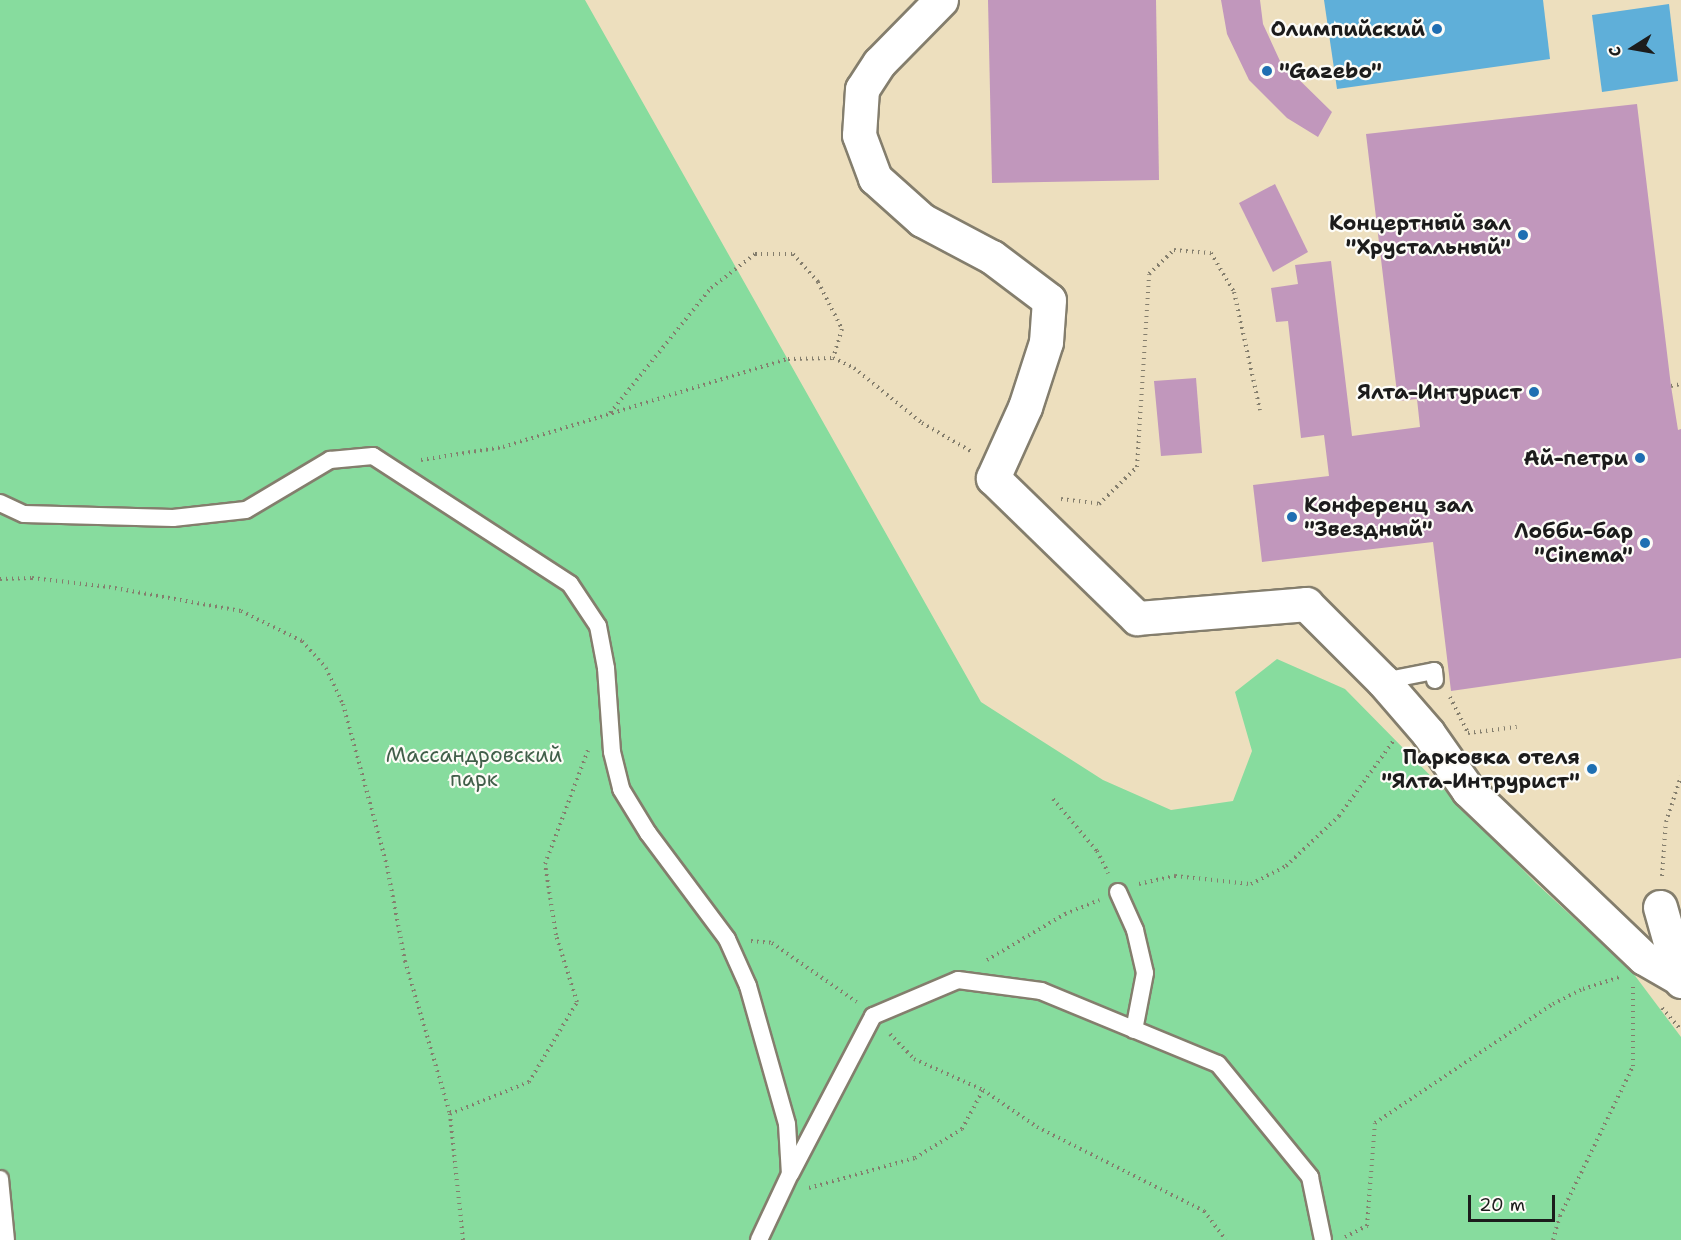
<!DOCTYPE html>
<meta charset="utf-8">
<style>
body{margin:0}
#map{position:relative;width:1681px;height:1240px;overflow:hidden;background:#eddfbe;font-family:"Shantell Sans",sans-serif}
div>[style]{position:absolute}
.green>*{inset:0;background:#87dc9e}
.water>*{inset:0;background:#5fafd9}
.building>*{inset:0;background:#c197bc}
.path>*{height:4px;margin-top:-2px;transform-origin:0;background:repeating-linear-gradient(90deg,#847e6d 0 1.5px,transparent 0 6px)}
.roads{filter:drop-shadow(2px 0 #847e6d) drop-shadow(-2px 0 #847e6d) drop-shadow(0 2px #847e6d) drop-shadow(0 -2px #847e6d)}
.lane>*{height:16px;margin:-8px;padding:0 8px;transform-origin:8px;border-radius:8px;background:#fff}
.street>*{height:33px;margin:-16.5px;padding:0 16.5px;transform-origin:16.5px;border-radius:16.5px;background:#fff}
.dots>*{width:16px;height:16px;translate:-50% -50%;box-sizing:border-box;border:3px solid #fdfcf7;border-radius:50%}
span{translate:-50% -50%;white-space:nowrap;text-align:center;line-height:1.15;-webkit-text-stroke:4.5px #fdfcf7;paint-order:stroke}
.poi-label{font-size:21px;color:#1c1c1c;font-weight:700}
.right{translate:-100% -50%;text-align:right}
.left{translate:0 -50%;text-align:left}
.park-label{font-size:21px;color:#415f4a}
.north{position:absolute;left:1603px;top:18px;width:60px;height:60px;-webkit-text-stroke:4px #fdfcf7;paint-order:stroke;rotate:259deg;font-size:16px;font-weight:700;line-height:24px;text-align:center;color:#1c1c1c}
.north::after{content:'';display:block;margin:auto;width:21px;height:27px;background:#1c1c1c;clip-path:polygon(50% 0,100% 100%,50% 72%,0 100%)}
.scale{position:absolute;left:1468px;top:1195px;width:87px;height:27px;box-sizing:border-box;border:3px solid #1c1c1c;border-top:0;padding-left:8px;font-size:18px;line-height:21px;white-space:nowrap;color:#1c1c1c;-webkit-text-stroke:4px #fdfcf7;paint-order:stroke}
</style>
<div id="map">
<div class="green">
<div style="clip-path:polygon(0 0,585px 0,981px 702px,1103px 780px,1171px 810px,1233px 801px,1252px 751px,1235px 692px,1277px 659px,1345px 689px,1536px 883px,1633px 973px,1681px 1037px,1681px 1240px,0 1240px)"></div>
</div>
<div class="water">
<div style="clip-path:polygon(1324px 0,1543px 0,1550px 59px,1337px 89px)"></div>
<div style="clip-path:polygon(1669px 4px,1678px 81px,1602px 92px,1592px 15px)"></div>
</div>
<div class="building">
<div style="clip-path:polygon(988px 0,1156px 0,1159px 180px,992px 183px)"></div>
<div style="clip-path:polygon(1221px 0,1260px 0,1263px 24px,1280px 61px,1332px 112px,1318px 137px,1287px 118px,1249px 80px,1227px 34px)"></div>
<div style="clip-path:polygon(1637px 104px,1671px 386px,1678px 430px,1681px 429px,1681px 658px,1451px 691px,1433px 542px,1262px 562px,1253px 485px,1329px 476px,1324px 435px,1301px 438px,1288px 321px,1276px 322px,1271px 288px,1298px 284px,1295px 265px,1331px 261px,1352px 436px,1420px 427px,1417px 399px,1398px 401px,1366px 134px)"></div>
<div style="clip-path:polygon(1275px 184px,1308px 252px,1273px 272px,1239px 203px)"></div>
<div style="clip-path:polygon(1196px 378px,1202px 453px,1161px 456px,1154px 381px)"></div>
</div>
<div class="path">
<div style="left:1671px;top:386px;width:10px;rotate:-11deg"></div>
<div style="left:610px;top:413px;width:161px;rotate:-51.1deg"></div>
<div style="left:711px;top:288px;width:56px;rotate:-37.7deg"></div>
<div style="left:755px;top:254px;width:38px"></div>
<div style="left:793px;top:254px;width:38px;rotate:48deg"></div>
<div style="left:818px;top:282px;width:53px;rotate:62.9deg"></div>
<div style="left:842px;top:329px;width:30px;rotate:107deg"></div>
<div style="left:421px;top:460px;width:83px;rotate:-9deg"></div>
<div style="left:503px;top:447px;width:298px;rotate:-17.2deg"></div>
<div style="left:788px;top:359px;width:45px;rotate:-1.3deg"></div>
<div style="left:833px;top:358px;width:23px;rotate:25deg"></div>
<div style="left:854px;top:368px;width:87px;rotate:39deg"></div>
<div style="left:922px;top:423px;width:58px;rotate:30.1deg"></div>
<div style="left:1061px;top:499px;width:38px;rotate:7deg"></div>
<div style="left:1099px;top:504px;width:53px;rotate:-44.2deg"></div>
<div style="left:1137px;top:467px;width:193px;rotate:-86.4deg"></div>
<div style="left:1149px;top:274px;width:35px;rotate:-44deg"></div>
<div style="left:1174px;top:250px;width:37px;rotate:5deg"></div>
<div style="left:1211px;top:253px;width:45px;rotate:59.5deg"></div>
<div style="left:1234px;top:292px;width:121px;rotate:77.6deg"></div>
<div style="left:0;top:579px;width:32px;rotate:-2deg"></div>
<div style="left:32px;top:578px;width:78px;rotate:6.7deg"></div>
<div style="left:109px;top:587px;width:134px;rotate:10.3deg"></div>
<div style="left:241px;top:611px;width:68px;rotate:26.2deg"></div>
<div style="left:302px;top:641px;width:36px;rotate:48deg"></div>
<div style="left:326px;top:668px;width:40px;rotate:65deg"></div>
<div style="left:343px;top:704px;width:168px;rotate:74.8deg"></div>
<div style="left:387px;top:866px;width:97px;rotate:79.3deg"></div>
<div style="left:405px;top:961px;width:159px;rotate:73.6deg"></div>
<div style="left:1450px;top:697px;width:40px;rotate:63.4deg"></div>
<div style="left:1468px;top:733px;width:49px;rotate:-7deg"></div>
<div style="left:1053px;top:799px;width:68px;rotate:49.8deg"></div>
<div style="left:1097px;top:851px;width:25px;rotate:63deg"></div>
<div style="left:1662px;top:876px;width:54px;rotate:-85.8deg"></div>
<div style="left:1666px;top:822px;width:48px;rotate:-71.9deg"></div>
<div style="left:1139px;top:884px;width:37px;rotate:-13deg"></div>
<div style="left:1175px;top:876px;width:76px;rotate:6deg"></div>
<div style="left:1251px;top:884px;width:39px;rotate:-27deg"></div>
<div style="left:1286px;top:866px;width:73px;rotate:-43.3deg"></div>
<div style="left:1339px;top:816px;width:94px;rotate:-54.1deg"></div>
<div style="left:751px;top:941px;width:21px;rotate:5deg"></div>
<div style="left:772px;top:943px;width:103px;rotate:34.8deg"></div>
<div style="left:987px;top:960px;width:91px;rotate:-30.5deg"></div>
<div style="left:1065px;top:914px;width:37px;rotate:-22deg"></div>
<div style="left:1662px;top:1008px;width:29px;rotate:49deg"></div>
<div style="left:890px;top:1034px;width:35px;rotate:46deg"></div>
<div style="left:914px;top:1059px;width:76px;rotate:24.2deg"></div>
<div style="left:983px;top:1090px;width:65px;rotate:34.4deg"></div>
<div style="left:1037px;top:1127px;width:187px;rotate:26.7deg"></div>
<div style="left:1204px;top:1211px;width:36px;rotate:53deg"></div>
<div style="left:809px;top:1188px;width:110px;rotate:-15.8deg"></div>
<div style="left:915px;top:1158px;width:55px;rotate:-31.7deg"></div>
<div style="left:962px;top:1129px;width:44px;rotate:-61.7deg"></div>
<div style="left:1345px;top:1237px;width:25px;rotate:-27deg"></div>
<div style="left:1367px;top:1226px;width:103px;rotate:-85.6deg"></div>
<div style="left:1375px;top:1123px;width:214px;rotate:-33.8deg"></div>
<div style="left:1553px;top:1004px;width:34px;rotate:-27deg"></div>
<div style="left:1583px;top:989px;width:40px;rotate:-18deg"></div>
<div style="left:463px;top:1240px;width:127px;rotate:-95.9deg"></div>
<div style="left:450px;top:1114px;width:85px;rotate:-22.1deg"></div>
<div style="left:529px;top:1082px;width:93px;rotate:-59deg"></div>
<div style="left:577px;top:1002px;width:70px;rotate:-107.4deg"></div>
<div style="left:556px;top:935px;width:72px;rotate:-98.8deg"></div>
<div style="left:545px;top:864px;width:122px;rotate:-69.3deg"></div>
<div style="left:1553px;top:1240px;width:25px;rotate:-74deg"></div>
<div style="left:1560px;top:1216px;width:167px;rotate:-64deg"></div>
<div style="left:1633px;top:1066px;width:80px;rotate:-90deg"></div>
</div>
<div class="roads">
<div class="lane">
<div style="left:0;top:503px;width:26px;rotate:25deg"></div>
<div style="left:24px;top:514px;width:149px;rotate:1.5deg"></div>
<div style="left:173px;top:518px;width:73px;rotate:-6.3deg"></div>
<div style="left:246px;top:510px;width:98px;rotate:-30.8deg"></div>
<div style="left:330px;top:460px;width:43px;rotate:-5.3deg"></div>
<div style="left:373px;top:456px;width:235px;rotate:33deg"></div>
<div style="left:570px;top:584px;width:50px;rotate:56.3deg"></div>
<div style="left:598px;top:626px;width:43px;rotate:79.2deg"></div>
<div style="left:606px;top:668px;width:84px;rotate:85.9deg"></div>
<div style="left:612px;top:752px;width:38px;rotate:76deg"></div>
<div style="left:621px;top:789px;width:52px;rotate:58.5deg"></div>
<div style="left:648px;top:833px;width:132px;rotate:53.3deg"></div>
<div style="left:727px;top:939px;width:51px;rotate:65.9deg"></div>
<div style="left:748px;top:986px;width:143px;rotate:74.2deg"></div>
<div style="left:787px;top:1124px;width:50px;rotate:86.6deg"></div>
<div style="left:790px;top:1174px;width:73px;rotate:115.2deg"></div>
<div style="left:1383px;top:681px;width:52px;rotate:-11.1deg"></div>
<div style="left:1434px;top:671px;width:9px;rotate:84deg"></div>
<div style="left:1118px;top:892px;width:42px;rotate:65.9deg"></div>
<div style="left:1135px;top:930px;width:44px;rotate:76.9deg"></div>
<div style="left:1145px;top:973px;width:58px;rotate:100.9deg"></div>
<div style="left:791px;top:1173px;width:177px;rotate:-62.4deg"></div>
<div style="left:873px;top:1016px;width:92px;rotate:-23deg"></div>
<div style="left:958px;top:980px;width:84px;rotate:7.5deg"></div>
<div style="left:1041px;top:991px;width:191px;rotate:22.4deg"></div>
<div style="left:1218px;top:1064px;width:146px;rotate:50.8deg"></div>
<div style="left:1310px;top:1177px;width:64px;rotate:78.3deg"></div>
<div style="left:0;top:1179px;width:61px;rotate:84.4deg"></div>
</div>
<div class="street">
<div style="left:941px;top:0;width:88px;rotate:134.5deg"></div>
<div style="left:879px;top:63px;width:31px;rotate:123deg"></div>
<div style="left:862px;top:89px;width:46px;rotate:93.7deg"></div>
<div style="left:859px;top:135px;width:46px;rotate:69.6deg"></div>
<div style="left:875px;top:178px;width:63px;rotate:41.8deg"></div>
<div style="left:922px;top:220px;width:79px;rotate:27.9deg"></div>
<div style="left:992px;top:257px;width:71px;rotate:37deg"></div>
<div style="left:1049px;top:300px;width:42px;rotate:94.1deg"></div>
<div style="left:1046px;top:342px;width:68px;rotate:107.9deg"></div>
<div style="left:1025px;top:407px;width:78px;rotate:114.3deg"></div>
<div style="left:993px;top:478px;width:201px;rotate:44.2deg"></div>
<div style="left:1137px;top:618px;width:170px;rotate:-4.7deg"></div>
<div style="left:1306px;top:604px;width:109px;rotate:45deg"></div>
<div style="left:1383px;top:681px;width:69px;rotate:49.1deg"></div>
<div style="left:1428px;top:733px;width:70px;rotate:54.9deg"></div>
<div style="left:1468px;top:790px;width:243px;rotate:43.7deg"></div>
<div style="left:1644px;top:958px;width:40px;rotate:29.7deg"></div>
<div style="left:1660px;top:907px;width:77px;rotate:74.2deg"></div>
</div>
</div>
<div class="dots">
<div style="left:1437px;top:29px;background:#1f6fb2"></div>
<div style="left:1267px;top:71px;background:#1f6fb2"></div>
<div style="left:1523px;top:235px;background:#1f6fb2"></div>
<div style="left:1534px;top:392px;background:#1f6fb2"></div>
<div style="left:1640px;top:458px;background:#1f6fb2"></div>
<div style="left:1292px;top:517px;background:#1f6fb2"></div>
<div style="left:1645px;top:543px;background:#1f6fb2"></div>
<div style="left:1592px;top:769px;background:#1f6fb2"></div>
</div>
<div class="poi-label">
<span class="right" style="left:1425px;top:29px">Олимпийский</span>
<span class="left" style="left:1279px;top:71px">"Gazebo"</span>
<span class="right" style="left:1511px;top:235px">Концертный зал<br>"Хрустальный"</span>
<span class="right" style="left:1522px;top:392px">Ялта-Интурист</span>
<span class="right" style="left:1628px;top:458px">Ай-петри</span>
<span class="left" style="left:1304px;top:517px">Конференц зал<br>"Звездный"</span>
<span class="right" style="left:1633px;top:543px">Лобби-бар<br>"Cinema"</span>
<span class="right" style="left:1580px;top:769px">Парковка отеля<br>"Ялта-Интрурист"</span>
</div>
<div class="park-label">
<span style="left:474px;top:767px">Массандровский<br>парк</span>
</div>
<div class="north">С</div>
<div class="scale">20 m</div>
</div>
